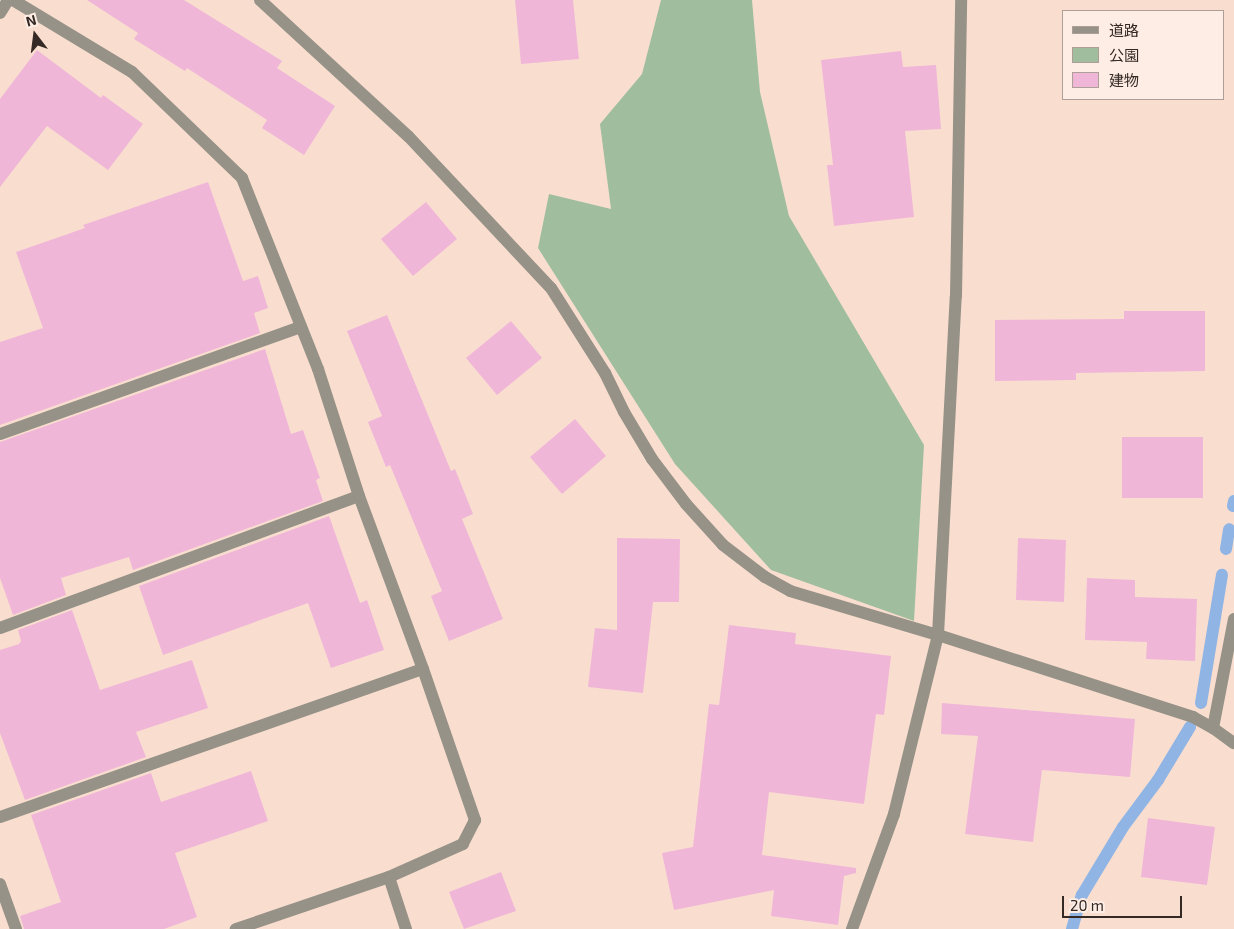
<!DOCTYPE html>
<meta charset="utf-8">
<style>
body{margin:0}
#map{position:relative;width:1234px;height:929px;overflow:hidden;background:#f9decf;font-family:"Exo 2","Noto Sans JP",sans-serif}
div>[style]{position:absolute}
.green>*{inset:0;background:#a0be9e}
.stream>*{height:12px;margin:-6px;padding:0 6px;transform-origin:6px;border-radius:6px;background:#90b5e5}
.building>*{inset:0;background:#f0b6d8}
.minor>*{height:12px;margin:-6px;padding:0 6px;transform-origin:6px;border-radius:6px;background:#969287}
span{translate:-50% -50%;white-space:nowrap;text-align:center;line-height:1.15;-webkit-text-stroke:5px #feede4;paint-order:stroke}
.legend{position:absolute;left:1062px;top:10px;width:162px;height:90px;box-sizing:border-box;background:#feede4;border:1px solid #ad9f97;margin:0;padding:6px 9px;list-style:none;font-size:15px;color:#342924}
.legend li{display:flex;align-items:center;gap:10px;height:25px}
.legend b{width:25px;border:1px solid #ad9f97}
.north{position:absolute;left:10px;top:10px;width:50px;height:50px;-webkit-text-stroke:4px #feede4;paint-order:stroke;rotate:345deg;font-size:14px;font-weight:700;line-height:20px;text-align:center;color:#342924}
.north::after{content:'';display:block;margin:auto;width:18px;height:22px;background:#342924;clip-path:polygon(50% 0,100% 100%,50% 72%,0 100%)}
.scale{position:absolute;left:1062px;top:896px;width:120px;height:22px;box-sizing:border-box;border:2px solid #342924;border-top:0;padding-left:6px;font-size:15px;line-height:18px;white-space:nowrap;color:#342924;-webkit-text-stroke:4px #feede4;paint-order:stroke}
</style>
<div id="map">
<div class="green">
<div style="clip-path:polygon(661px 0,752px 0,760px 92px,789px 216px,924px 445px,914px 621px,771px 570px,675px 464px,538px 248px,549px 194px,611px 209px,600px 124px,642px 74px)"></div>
</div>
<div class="stream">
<div style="left:1233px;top:506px;width:5px;rotate:-79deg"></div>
<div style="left:1226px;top:549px;width:20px;rotate:-81deg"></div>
<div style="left:1201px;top:703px;width:130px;rotate:-80.7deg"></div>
<div style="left:1072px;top:929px;width:35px;rotate:-74deg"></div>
<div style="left:1082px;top:895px;width:79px;rotate:-58.9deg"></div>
<div style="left:1123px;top:827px;width:59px;rotate:-53.3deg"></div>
<div style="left:1158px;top:780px;width:62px;rotate:-58.9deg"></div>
</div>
<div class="building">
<div style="clip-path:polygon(87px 0,184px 0,282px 61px,277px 68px,335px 106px,304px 155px,262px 128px,267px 120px,187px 68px,185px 71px,134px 39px,138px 33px)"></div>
<div style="clip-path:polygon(515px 0,573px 0,579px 59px,521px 64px)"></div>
<div style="clip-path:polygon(37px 50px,101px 98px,103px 95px,143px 124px,108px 170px,47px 126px,0 187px,0 99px)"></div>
<div style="clip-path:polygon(901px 51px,903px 67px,936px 65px,941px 129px,905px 131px,914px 217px,834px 226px,827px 165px,833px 165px,821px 60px)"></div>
<div style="clip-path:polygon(208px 182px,243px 281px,258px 276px,268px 308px,254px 313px,260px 333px,0 425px,0 342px,43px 328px,16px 252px,85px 228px,83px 225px)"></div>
<div style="clip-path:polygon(426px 202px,457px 239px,413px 276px,381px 239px)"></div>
<div style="clip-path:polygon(1124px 311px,1205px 311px,1205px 371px,1076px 373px,1076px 380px,995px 381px,995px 320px,1124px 319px)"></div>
<div style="clip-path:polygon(387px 315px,451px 471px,455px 469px,473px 514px,462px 519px,503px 619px,449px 641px,431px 596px,442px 591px,390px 465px,386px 467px,368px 422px,382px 416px,347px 331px)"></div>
<div style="clip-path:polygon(511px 321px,542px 358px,497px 395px,466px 358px)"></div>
<div style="clip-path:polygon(265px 349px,291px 434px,303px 430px,320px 478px,316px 480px,323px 501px,133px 570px,129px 557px,61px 578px,66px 595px,13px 615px,0 578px,0 442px)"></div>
<div style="clip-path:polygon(575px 419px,606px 456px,562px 494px,530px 457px)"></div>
<div style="clip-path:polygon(1122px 437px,1203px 437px,1203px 498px,1122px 498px)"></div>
<div style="clip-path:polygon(329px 516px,360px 603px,367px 600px,384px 650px,331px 668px,308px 603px,163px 655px,139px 586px)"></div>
<div style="clip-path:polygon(617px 538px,680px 539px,679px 602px,653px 602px,643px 693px,588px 687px,595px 628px,617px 630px)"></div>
<div style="clip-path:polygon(1018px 538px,1066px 540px,1064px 602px,1016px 600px)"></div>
<div style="clip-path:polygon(1087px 578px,1135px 580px,1135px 597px,1197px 599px,1195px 661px,1146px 659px,1147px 642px,1085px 640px)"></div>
<div style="clip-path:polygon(72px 610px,100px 690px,192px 660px,208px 708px,136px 732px,146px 757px,25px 800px,0 733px,0 650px,19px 644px,21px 641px,18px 630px)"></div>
<div style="clip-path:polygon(729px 625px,796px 633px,795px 644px,891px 656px,884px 715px,876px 714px,864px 804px,769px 792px,762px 855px,856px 868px,856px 873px,844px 876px,838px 925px,771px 916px,774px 890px,674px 910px,662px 853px,693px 847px,709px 704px,719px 705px)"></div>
<div style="clip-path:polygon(942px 703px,1135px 719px,1130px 777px,1042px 770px,1033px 842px,965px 834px,978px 736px,941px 734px)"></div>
<div style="clip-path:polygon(251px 771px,268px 821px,175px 853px,197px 917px,164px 929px,24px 929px,20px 916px,61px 902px,31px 815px,151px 773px,161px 802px)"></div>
<div style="clip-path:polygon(1148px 818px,1215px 827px,1207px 885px,1141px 877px)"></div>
<div style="clip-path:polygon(501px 872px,516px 911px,464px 929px,449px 892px)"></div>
</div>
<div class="minor">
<div style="left:13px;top:0;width:139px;rotate:31.2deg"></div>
<div style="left:132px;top:72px;width:153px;rotate:43.9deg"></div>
<div style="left:242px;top:178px;width:206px;rotate:68.3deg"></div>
<div style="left:318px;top:369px;width:133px;rotate:72.1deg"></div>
<div style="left:359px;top:496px;width:184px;rotate:69.7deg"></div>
<div style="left:423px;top:669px;width:160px;rotate:71deg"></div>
<div style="left:475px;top:820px;width:27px;rotate:117deg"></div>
<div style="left:463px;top:844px;width:81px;rotate:156deg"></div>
<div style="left:389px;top:877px;width:162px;rotate:161.2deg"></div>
<div style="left:260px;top:0;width:202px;rotate:42.6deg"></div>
<div style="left:409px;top:137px;width:207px;rotate:46.8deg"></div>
<div style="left:551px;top:288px;width:101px;rotate:57.6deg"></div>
<div style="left:605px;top:373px;width:43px;rotate:64deg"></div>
<div style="left:624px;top:412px;width:55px;rotate:59.2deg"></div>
<div style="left:652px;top:459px;width:56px;rotate:52.9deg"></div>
<div style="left:686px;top:504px;width:55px;rotate:47.9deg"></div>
<div style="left:723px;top:545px;width:53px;rotate:37.3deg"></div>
<div style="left:765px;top:577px;width:29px;rotate:29deg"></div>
<div style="left:790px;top:591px;width:154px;rotate:16.6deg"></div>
<div style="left:938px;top:635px;width:268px;rotate:17.8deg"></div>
<div style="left:1193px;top:717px;width:23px;rotate:29deg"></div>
<div style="left:1213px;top:728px;width:26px;rotate:36deg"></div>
<div style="left:0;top:13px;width:15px;rotate:-58deg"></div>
<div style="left:0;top:434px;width:319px;rotate:-19.6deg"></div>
<div style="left:0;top:628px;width:382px;rotate:-20.2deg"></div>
<div style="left:1213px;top:728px;width:111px;rotate:-79.1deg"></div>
<div style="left:0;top:817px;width:448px;rotate:-19.3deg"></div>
<div style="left:389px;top:877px;width:55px;rotate:71.9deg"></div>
<div style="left:0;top:884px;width:48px;rotate:70.4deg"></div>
<div style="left:852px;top:929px;width:122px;rotate:-69.9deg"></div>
<div style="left:894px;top:814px;width:184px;rotate:-76.2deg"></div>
<div style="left:938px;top:635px;width:339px;rotate:-87deg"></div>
<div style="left:956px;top:296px;width:296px;rotate:-89deg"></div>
</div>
<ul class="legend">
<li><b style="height:6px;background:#969287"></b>道路</li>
<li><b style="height:14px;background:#a0be9e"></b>公園</li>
<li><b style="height:14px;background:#f0b6d8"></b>建物</li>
</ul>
<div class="north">N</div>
<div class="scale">20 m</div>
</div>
